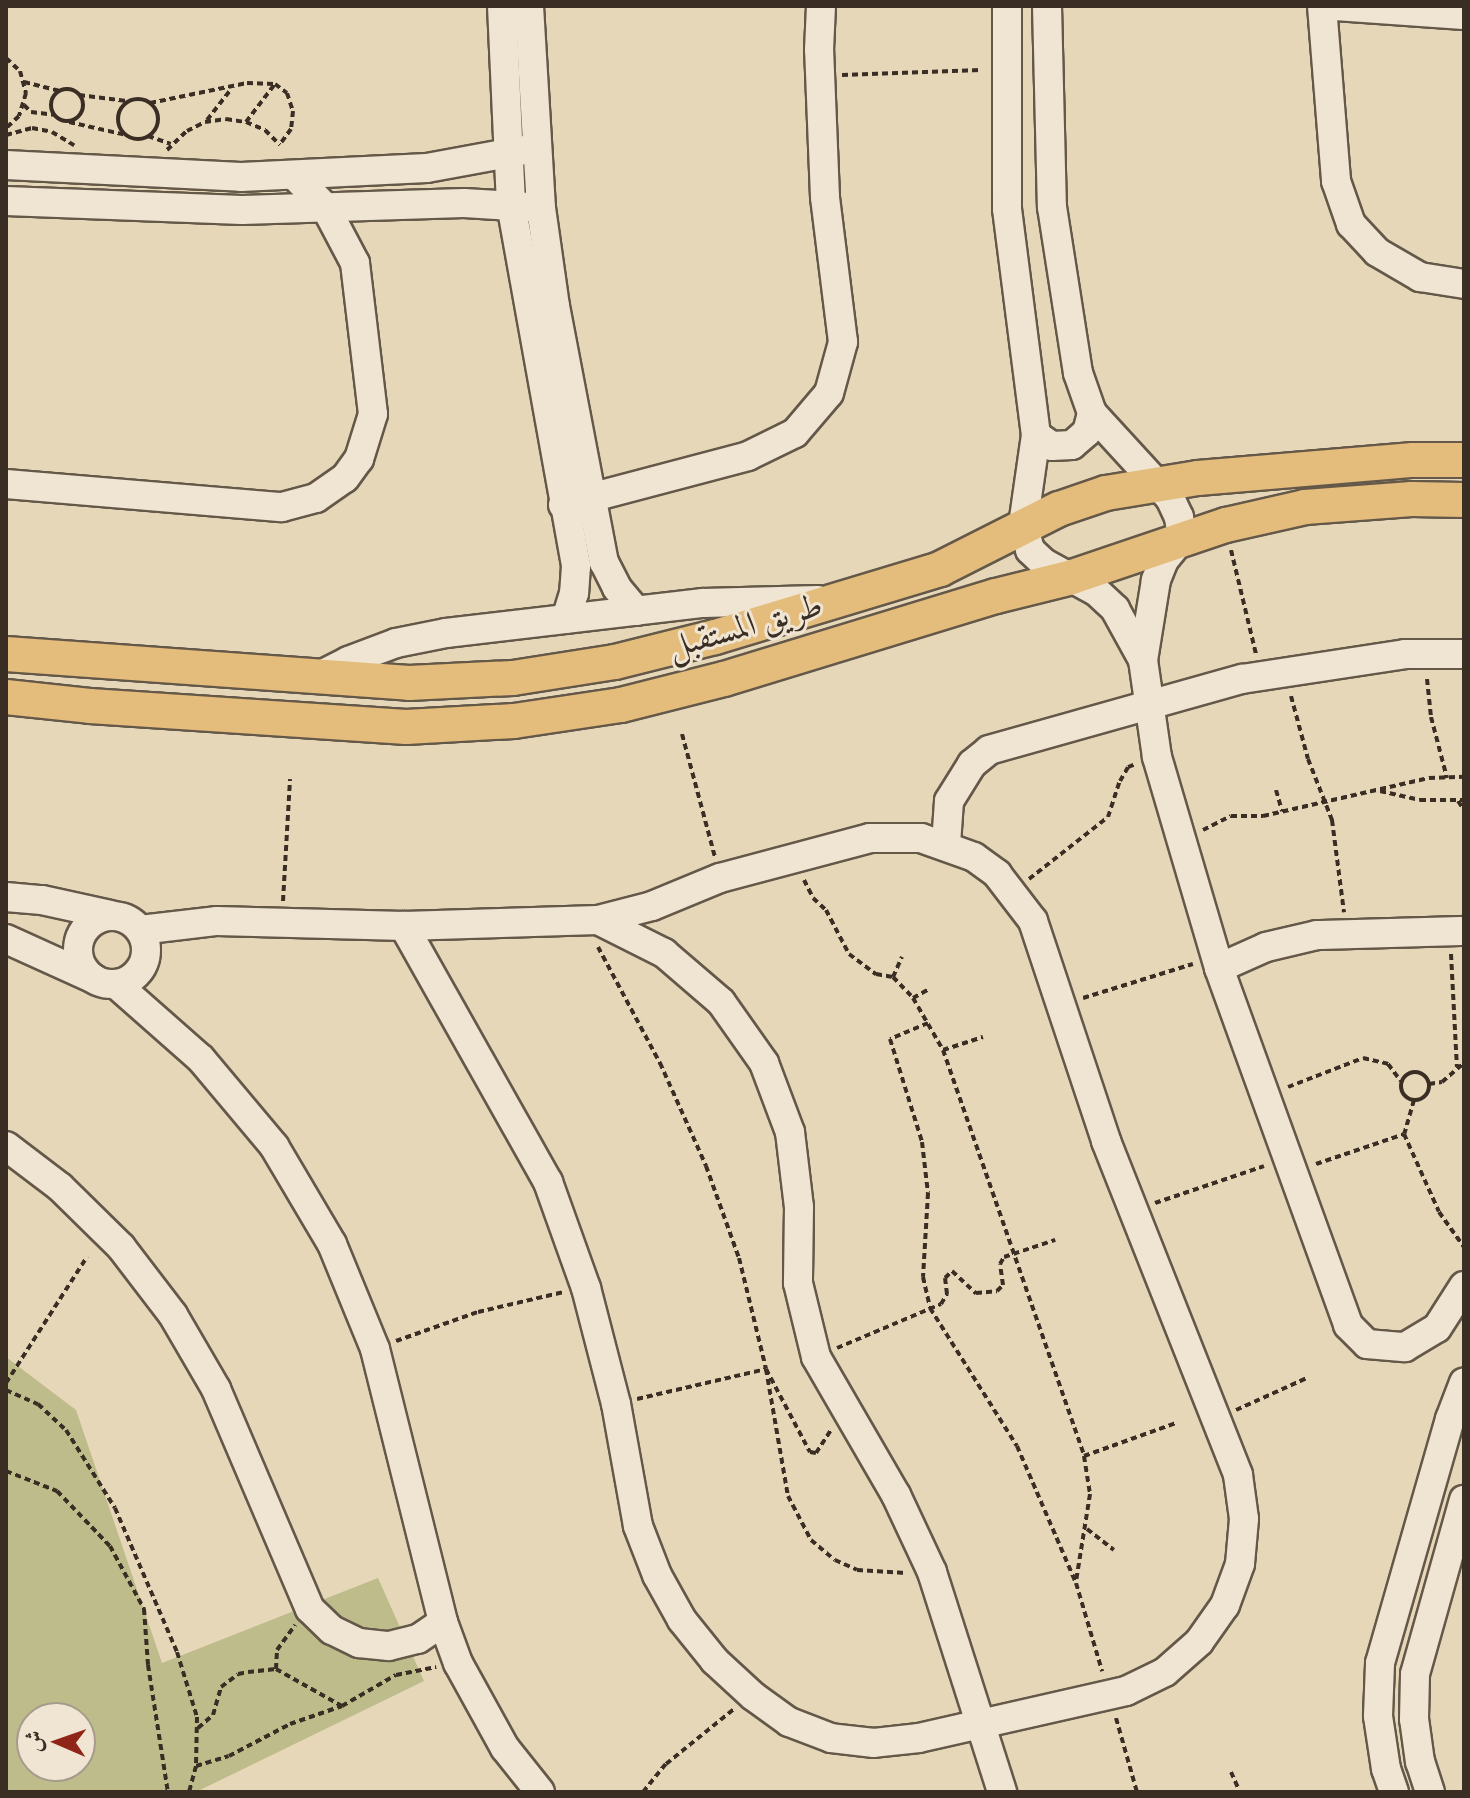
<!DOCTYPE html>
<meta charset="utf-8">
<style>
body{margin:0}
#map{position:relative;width:1470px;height:1798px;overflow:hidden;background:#e7d7b9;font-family:"IM FELL Double Pica",Amiri,serif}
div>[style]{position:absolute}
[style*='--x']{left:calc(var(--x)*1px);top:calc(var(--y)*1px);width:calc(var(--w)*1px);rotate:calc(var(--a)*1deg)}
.green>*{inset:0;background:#bdbc8a}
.path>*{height:4px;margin-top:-2px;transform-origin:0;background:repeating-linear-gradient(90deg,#392d24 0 6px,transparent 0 10px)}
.path>.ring{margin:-2px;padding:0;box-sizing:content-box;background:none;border:4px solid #392d24;border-radius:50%}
.roads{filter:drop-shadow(2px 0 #645849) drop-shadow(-2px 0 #645849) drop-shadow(0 2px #645849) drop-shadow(0 -2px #645849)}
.minor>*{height:28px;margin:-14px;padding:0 14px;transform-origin:14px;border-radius:14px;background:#efe5d2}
.minor>.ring{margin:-14px;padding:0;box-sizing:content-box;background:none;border:28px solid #efe5d2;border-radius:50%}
.major>*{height:34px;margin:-17px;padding:0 17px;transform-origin:17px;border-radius:17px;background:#e4bc7c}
span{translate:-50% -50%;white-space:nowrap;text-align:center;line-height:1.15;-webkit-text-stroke:6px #efe5d2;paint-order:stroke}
.street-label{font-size:34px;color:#392d24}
.frame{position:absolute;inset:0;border:8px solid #392d24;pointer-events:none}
.north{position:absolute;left:16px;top:1702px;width:80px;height:80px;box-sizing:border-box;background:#efe5d2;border:2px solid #a69b8c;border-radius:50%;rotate:272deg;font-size:22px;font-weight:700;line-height:32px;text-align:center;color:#392d24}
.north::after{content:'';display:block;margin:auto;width:28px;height:36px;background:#8f2418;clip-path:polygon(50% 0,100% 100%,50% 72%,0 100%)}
</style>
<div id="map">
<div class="green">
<i style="clip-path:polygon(evenodd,6px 1357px,76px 1410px,162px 1663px,378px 1578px,424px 1681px,196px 1792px,6px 1792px,6px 1357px,32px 1718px,80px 1718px,80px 1766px,32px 1766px,32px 1718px)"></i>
</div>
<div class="path">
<i style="--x:6;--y:58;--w:19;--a:43"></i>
<i style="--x:20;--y:71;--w:23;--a:75"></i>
<i style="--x:26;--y:93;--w:24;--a:107"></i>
<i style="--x:19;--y:116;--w:18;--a:137"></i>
<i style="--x:842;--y:75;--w:139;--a:-2.1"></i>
<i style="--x:24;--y:82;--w:37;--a:14"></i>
<i class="ring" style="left:51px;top:89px;width:28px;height:28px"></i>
<i style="--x:79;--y:95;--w:48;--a:7.1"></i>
<i class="ring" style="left:118px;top:99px;width:36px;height:36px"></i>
<i style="--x:150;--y:103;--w:99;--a:-11.7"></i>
<i style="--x:247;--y:83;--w:28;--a:2"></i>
<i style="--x:275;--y:84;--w:15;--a:37"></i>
<i style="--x:287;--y:93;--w:19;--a:72"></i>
<i style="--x:293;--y:111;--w:18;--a:96"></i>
<i style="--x:291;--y:129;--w:19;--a:126"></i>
<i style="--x:24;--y:105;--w:10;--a:45"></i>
<i style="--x:31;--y:112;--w:23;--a:7"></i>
<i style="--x:207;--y:120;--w:39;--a:-52"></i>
<i style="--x:69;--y:122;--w:58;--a:12.8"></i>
<i style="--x:246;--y:122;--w:48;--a:-52.7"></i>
<i style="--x:6;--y:135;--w:27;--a:-15"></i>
<i style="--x:32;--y:128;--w:20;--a:11"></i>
<i style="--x:52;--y:132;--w:26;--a:31"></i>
<i style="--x:148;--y:136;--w:24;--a:19"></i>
<i style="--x:167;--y:150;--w:28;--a:-44"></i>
<i style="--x:187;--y:131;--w:20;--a:-27"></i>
<i style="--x:205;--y:122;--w:21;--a:-8"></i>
<i style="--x:226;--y:119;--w:20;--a:9"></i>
<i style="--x:246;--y:122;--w:21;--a:23"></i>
<i style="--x:265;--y:130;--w:21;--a:45"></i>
<i style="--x:1231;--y:550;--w:107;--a:76.5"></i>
<i style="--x:1427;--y:679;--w:38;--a:84"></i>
<i style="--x:1431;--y:717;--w:63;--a:75.3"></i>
<i style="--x:1291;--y:696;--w:65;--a:74.9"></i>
<i style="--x:1308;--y:759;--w:66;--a:68.5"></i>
<i style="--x:1332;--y:820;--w:93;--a:82.6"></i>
<i style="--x:682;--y:734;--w:127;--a:75"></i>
<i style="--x:1276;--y:790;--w:22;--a:74"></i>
<i style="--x:1380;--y:791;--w:41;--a:12.7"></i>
<i style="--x:1420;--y:800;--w:44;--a:0"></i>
<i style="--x:1458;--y:801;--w:11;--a:56"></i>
<i style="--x:1203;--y:830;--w:31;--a:-27"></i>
<i style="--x:1231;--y:816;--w:32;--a:0"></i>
<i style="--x:1263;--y:816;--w:170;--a:-12.9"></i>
<i style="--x:1429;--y:778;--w:35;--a:-2"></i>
<i style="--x:1029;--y:879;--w:100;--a:-38.1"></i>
<i style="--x:1108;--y:817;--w:38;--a:-72"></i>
<i style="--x:1120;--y:781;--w:16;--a:-60"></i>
<i style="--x:1128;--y:767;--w:9;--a:-21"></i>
<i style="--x:804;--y:880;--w:20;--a:63"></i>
<i style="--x:813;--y:898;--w:18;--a:43"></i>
<i style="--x:826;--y:910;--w:50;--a:62.4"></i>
<i style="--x:849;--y:954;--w:34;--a:37"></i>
<i style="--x:876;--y:974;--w:17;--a:10"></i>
<i style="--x:893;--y:977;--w:29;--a:46"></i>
<i style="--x:913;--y:998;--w:60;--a:60"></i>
<i style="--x:943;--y:1050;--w:430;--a:70.8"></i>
<i style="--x:1084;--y:1456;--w:38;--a:81"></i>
<i style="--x:1090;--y:1494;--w:88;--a:99.1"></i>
<i style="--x:283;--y:901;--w:122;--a:-86.7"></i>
<i style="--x:598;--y:947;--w:132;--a:61.9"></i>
<i style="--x:660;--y:1063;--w:113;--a:65.9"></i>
<i style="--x:706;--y:1166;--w:98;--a:70.3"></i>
<i style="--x:739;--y:1258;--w:114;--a:76.3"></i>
<i style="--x:766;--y:1369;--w:129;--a:80.2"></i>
<i style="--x:788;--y:1496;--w:50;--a:62.4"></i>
<i style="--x:811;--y:1540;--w:31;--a:40"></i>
<i style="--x:835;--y:1560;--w:24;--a:24"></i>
<i style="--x:857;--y:1570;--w:49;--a:3.5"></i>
<i style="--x:1451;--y:954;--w:113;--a:87"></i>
<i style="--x:893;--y:977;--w:22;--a:-66"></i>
<i style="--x:913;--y:998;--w:18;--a:-29"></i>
<i style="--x:1083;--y:998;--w:115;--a:-17.2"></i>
<i style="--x:928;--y:1023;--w:41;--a:157.2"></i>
<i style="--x:890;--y:1039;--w:108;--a:72.7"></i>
<i style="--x:922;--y:1142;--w:51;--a:83.3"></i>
<i style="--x:928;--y:1193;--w:84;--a:93.4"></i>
<i style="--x:923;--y:1277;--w:32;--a:77"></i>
<i style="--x:930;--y:1308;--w:163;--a:57.8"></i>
<i style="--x:1017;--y:1446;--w:149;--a:66.7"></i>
<i style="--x:1076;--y:1583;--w:92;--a:73.5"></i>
<i style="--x:943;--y:1050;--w:42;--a:-18"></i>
<i class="ring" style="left:1401px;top:1072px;width:24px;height:24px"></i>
<i style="--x:1429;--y:1084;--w:13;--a:-9"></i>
<i style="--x:1442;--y:1082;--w:29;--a:-41"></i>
<i style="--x:1288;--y:1087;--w:80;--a:-21.1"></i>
<i style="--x:1363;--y:1058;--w:26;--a:13"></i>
<i style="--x:1388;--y:1064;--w:21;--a:53"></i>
<i style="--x:1414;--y:1100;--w:35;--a:106"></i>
<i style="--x:1404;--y:1134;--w:85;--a:65.8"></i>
<i style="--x:1439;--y:1212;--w:43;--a:54.5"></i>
<i style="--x:1316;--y:1164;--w:93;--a:-18.8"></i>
<i style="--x:1155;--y:1203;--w:115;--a:-18.7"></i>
<i style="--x:396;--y:1341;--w:87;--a:-19.5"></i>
<i style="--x:478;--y:1312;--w:88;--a:-13.1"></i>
<i style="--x:837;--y:1348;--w:113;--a:-22.9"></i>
<i style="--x:941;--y:1304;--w:12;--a:-59"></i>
<i style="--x:947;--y:1294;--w:16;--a:-97"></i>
<i style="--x:945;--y:1278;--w:10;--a:-45"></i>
<i style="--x:952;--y:1271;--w:33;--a:43"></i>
<i style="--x:976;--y:1293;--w:21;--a:-5"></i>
<i style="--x:997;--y:1291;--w:8;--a:-45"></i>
<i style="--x:1003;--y:1285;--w:21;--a:-98"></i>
<i style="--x:1000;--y:1264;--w:8;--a:-60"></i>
<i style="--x:1004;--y:1257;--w:54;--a:-18.4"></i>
<i style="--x:6;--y:1383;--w:150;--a:-57.3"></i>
<i style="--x:6;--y:1390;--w:35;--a:24"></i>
<i style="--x:38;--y:1404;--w:38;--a:43"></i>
<i style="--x:66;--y:1430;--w:92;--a:57.9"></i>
<i style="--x:115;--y:1508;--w:157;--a:66.7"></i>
<i style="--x:177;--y:1652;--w:68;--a:72.9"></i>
<i style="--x:197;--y:1717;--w:49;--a:91.2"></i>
<i style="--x:196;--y:1766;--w:27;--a:105"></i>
<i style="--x:637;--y:1399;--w:132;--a:-13.1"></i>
<i style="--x:766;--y:1369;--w:94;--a:62.1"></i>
<i style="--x:810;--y:1452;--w:6;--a:9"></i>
<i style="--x:816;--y:1453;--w:27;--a:-57"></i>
<i style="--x:1236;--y:1410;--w:78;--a:-24.3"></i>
<i style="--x:1084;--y:1456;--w:98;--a:-19.7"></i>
<i style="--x:6;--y:1471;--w:55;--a:21.4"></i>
<i style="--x:57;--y:1491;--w:76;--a:46.1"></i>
<i style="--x:110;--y:1546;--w:72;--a:61.6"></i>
<i style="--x:144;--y:1609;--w:56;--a:85.9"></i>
<i style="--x:148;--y:1665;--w:129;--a:81.1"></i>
<i style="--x:1087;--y:1529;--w:34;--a:38"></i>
<i style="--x:276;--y:1669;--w:19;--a:-87"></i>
<i style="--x:277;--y:1650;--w:31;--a:-54"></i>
<i style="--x:1116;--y:1718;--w:77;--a:74.2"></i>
<i style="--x:198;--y:1728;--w:20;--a:-41"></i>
<i style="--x:213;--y:1715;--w:29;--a:-74"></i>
<i style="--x:221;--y:1687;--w:21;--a:-37"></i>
<i style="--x:238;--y:1674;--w:10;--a:-11"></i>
<i style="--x:248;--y:1672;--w:28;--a:-6"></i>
<i style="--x:276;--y:1669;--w:76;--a:29.3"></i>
<i style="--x:196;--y:1766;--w:34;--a:-17"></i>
<i style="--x:229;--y:1756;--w:69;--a:-27.7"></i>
<i style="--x:290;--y:1724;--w:55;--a:-19.1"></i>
<i style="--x:342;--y:1706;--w:62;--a:-29.9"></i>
<i style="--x:396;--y:1675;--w:41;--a:-11.3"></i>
<i style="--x:1231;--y:1772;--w:22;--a:66"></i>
<i style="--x:643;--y:1792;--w:36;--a:-51"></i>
<i style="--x:666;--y:1764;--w:87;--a:-39"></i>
</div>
<div class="roads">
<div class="minor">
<i style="--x:502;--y:6;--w:198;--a:87.4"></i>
<i style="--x:511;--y:204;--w:368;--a:79.8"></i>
<i style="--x:576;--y:566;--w:27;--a:94"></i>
<i style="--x:574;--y:593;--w:27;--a:107"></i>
<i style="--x:529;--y:6;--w:202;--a:86.6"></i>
<i style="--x:541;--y:208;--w:99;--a:81.9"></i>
<i style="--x:555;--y:306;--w:261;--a:79.2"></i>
<i style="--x:604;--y:562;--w:29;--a:63"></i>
<i style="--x:617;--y:588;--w:30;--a:50"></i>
<i style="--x:1007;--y:6;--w:203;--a:90"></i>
<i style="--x:1007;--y:209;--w:228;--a:82.7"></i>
<i style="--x:1036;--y:435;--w:91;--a:98.2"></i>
<i style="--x:1023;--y:525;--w:26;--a:74"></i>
<i style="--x:1030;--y:550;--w:19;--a:43"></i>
<i style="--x:1044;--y:563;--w:60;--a:28.7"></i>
<i style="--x:1097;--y:592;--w:25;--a:43"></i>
<i style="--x:1115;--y:609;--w:58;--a:61.2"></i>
<i style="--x:1047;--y:6;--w:201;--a:88.6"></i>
<i style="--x:1052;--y:207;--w:168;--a:81.1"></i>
<i style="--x:1078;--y:373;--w:42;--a:70.7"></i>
<i style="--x:1092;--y:413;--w:115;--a:47.5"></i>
<i style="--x:1170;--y:498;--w:21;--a:65"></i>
<i style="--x:1179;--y:517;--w:21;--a:82"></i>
<i style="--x:1182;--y:538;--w:28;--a:129"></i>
<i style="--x:1164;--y:560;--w:22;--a:112"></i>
<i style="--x:1156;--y:580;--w:81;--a:99.2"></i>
<i style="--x:1143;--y:660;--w:98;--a:81.8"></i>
<i style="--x:1157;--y:757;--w:220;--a:73.6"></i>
<i style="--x:1219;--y:968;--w:380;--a:70.1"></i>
<i style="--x:1348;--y:1325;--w:27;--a:45"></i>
<i style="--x:1367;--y:1344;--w:38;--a:5"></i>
<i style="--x:1405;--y:1347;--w:37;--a:-31"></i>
<i style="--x:1437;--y:1328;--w:50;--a:-57.3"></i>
<i style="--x:1322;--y:6;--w:176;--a:85.4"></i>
<i style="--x:1336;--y:181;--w:46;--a:70.8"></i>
<i style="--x:1351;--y:224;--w:38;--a:47"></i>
<i style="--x:1377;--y:252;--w:50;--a:30.2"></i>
<i style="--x:1420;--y:277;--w:45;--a:9"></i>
<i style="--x:1335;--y:6;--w:129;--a:4"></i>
<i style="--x:6;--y:165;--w:235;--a:2.9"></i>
<i style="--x:241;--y:177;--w:186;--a:-2.8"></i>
<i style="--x:427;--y:168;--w:99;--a:-10.5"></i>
<i style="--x:6;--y:201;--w:236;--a:2.2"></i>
<i style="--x:242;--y:210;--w:222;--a:-1.8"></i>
<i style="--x:464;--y:203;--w:65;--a:3.5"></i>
<i style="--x:1036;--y:435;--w:19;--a:35"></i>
<i style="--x:1052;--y:446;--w:20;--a:-3"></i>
<i style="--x:1072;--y:445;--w:20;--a:-41"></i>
<i style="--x:1087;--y:432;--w:20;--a:-75"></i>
<i style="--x:6;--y:484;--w:277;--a:4.8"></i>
<i style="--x:282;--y:507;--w:35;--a:-15"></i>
<i style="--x:316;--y:498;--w:35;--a:-35"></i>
<i style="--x:345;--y:478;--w:24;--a:-54"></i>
<i style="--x:359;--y:459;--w:47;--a:-72.7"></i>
<i style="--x:373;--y:414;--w:152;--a:-96.8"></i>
<i style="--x:355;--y:263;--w:62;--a:-117.8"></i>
<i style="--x:326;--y:208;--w:46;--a:-134.1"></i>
<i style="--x:563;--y:505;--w:191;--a:-14.8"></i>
<i style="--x:748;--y:456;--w:52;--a:-26.1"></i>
<i style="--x:795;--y:433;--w:52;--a:-49.6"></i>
<i style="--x:829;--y:393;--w:53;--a:-74.6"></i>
<i style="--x:843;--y:342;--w:146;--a:-97.1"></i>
<i style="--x:825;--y:197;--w:147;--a:-92.3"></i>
<i style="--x:819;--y:50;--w:44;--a:-87.4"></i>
<i style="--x:317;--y:677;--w:35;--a:-27"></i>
<i style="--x:348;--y:661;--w:51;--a:-20.6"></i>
<i style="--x:396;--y:643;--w:51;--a:-11.3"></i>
<i style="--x:446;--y:633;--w:259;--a:-6.7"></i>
<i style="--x:703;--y:603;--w:115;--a:-1.5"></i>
<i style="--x:946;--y:844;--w:43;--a:-86"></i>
<i style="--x:949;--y:801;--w:44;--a:-58.1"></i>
<i style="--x:972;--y:764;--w:22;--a:-39"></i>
<i style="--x:989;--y:750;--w:263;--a:-15.7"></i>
<i style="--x:1242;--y:679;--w:165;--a:-8.7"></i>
<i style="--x:1405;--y:654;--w:59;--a:0"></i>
<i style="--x:6;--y:897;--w:36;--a:5"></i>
<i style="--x:42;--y:900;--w:70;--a:12.4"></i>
<i class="ring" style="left:78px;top:916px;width:40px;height:40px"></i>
<i style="--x:598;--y:920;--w:74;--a:26.6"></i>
<i style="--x:664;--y:953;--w:75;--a:40.7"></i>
<i style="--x:721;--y:1002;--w:75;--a:54.8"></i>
<i style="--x:764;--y:1063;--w:74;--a:69.4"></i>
<i style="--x:790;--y:1132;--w:76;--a:83.2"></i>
<i style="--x:799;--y:1207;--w:76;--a:90.8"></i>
<i style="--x:798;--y:1283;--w:76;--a:76.3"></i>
<i style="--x:816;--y:1357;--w:160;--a:59.9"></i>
<i style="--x:896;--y:1495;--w:85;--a:64.9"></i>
<i style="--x:932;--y:1572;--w:231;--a:72.3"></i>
<i style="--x:140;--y:930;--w:78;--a:-6.7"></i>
<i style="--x:217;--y:921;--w:187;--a:1.5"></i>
<i style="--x:404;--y:926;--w:194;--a:-1.8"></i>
<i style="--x:598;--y:920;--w:56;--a:-14.5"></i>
<i style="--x:652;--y:906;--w:74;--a:-22.4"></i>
<i style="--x:720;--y:878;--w:155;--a:-14.9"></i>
<i style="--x:870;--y:838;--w:51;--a:0"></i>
<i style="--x:921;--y:838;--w:56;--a:19.7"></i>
<i style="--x:974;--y:857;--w:29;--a:36"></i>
<i style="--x:997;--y:874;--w:59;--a:52.5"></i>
<i style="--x:1033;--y:921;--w:232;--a:71.6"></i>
<i style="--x:1106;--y:1141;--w:359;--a:68.4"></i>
<i style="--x:1238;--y:1475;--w:44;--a:82.2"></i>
<i style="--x:1244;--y:1519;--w:45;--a:95.1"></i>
<i style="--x:1240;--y:1564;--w:44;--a:110.1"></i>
<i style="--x:1225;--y:1605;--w:45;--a:125.1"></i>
<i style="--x:1199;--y:1642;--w:45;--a:138.6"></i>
<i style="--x:1165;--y:1672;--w:43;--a:154"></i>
<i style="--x:1126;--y:1691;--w:212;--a:167.2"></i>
<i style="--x:919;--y:1738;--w:45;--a:173.7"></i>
<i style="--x:874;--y:1743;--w:43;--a:-173.4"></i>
<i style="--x:831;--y:1738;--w:45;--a:-159.1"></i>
<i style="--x:789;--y:1722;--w:44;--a:-144.2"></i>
<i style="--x:753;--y:1696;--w:52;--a:-137.4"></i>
<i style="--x:715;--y:1661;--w:53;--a:-128.8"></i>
<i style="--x:682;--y:1620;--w:51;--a:-119.1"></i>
<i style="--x:657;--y:1575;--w:53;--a:-111.2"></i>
<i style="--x:638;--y:1526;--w:124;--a:-100.2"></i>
<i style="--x:616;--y:1404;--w:120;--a:-104.5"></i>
<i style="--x:586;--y:1288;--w:113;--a:-109.7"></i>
<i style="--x:548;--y:1182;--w:294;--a:-119.4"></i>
<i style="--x:6;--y:939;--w:97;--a:24.4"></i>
<i style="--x:1219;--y:968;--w:51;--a:-24.1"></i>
<i style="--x:1266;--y:947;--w:52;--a:-13.2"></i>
<i style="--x:1317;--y:935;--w:147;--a:-1.6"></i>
<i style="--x:116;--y:984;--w:113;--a:41.4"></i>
<i style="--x:201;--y:1059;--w:114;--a:50"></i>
<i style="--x:274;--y:1146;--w:114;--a:59.4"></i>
<i style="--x:332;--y:1244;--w:113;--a:67.7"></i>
<i style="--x:375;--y:1349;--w:281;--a:76"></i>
<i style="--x:443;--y:1622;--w:44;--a:69.9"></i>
<i style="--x:458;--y:1663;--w:97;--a:61.1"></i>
<i style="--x:505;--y:1748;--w:56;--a:51.5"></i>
<i style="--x:6;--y:1146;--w:68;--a:37.2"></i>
<i style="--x:60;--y:1187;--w:86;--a:44.5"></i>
<i style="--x:121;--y:1247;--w:86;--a:52.6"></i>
<i style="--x:173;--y:1315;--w:86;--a:59.8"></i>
<i style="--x:216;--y:1389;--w:239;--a:66.9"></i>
<i style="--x:310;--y:1609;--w:30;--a:44"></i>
<i style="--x:332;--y:1630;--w:30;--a:26"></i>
<i style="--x:359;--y:1643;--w:30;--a:6"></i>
<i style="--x:389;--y:1646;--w:30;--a:-14"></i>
<i style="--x:418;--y:1639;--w:30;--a:-34"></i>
<i style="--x:1394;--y:1792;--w:24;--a:-109"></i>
<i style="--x:1386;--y:1769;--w:54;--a:-98.6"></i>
<i style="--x:1378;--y:1716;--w:53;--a:-87.8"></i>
<i style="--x:1380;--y:1663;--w:254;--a:-74"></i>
<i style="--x:1450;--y:1419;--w:39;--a:-69"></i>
<i style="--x:1430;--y:1792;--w:32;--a:-108"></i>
<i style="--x:1420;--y:1762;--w:43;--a:-97.9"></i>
<i style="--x:1414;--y:1719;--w:45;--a:-88.7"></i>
<i style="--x:1415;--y:1674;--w:181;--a:-74.3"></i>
</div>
<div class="major">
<i style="--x:6;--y:654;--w:404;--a:4.1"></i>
<i style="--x:409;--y:683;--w:104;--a:-2.8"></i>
<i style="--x:513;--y:678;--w:103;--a:-8.9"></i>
<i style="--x:615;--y:662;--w:103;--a:-14"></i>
<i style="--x:715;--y:637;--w:235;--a:-16.8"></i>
<i style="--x:940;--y:569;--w:133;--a:-26.8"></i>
<i style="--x:1059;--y:509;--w:50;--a:-18.8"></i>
<i style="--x:1106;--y:493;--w:93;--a:-9.3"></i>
<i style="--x:1198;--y:478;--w:216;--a:-4.8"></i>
<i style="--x:1413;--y:460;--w:51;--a:0"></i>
<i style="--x:6;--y:697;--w:84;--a:6.1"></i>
<i style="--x:90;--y:706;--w:317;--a:3.8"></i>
<i style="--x:406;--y:727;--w:108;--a:-3.2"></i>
<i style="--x:514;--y:721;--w:108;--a:-8.5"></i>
<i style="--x:621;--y:705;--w:106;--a:-14.2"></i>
<i style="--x:724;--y:679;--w:284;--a:-17"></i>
<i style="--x:996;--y:596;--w:78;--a:-14"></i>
<i style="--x:1072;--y:577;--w:163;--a:-18.7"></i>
<i style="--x:1226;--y:525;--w:81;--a:-12.8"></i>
<i style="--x:1305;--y:507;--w:107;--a:-4.3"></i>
<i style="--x:1412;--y:499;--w:52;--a:1.1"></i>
</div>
</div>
<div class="street-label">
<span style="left:745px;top:626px;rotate:-16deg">طريق المستقبل</span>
</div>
<div class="frame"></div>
<div class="north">ش</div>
</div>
